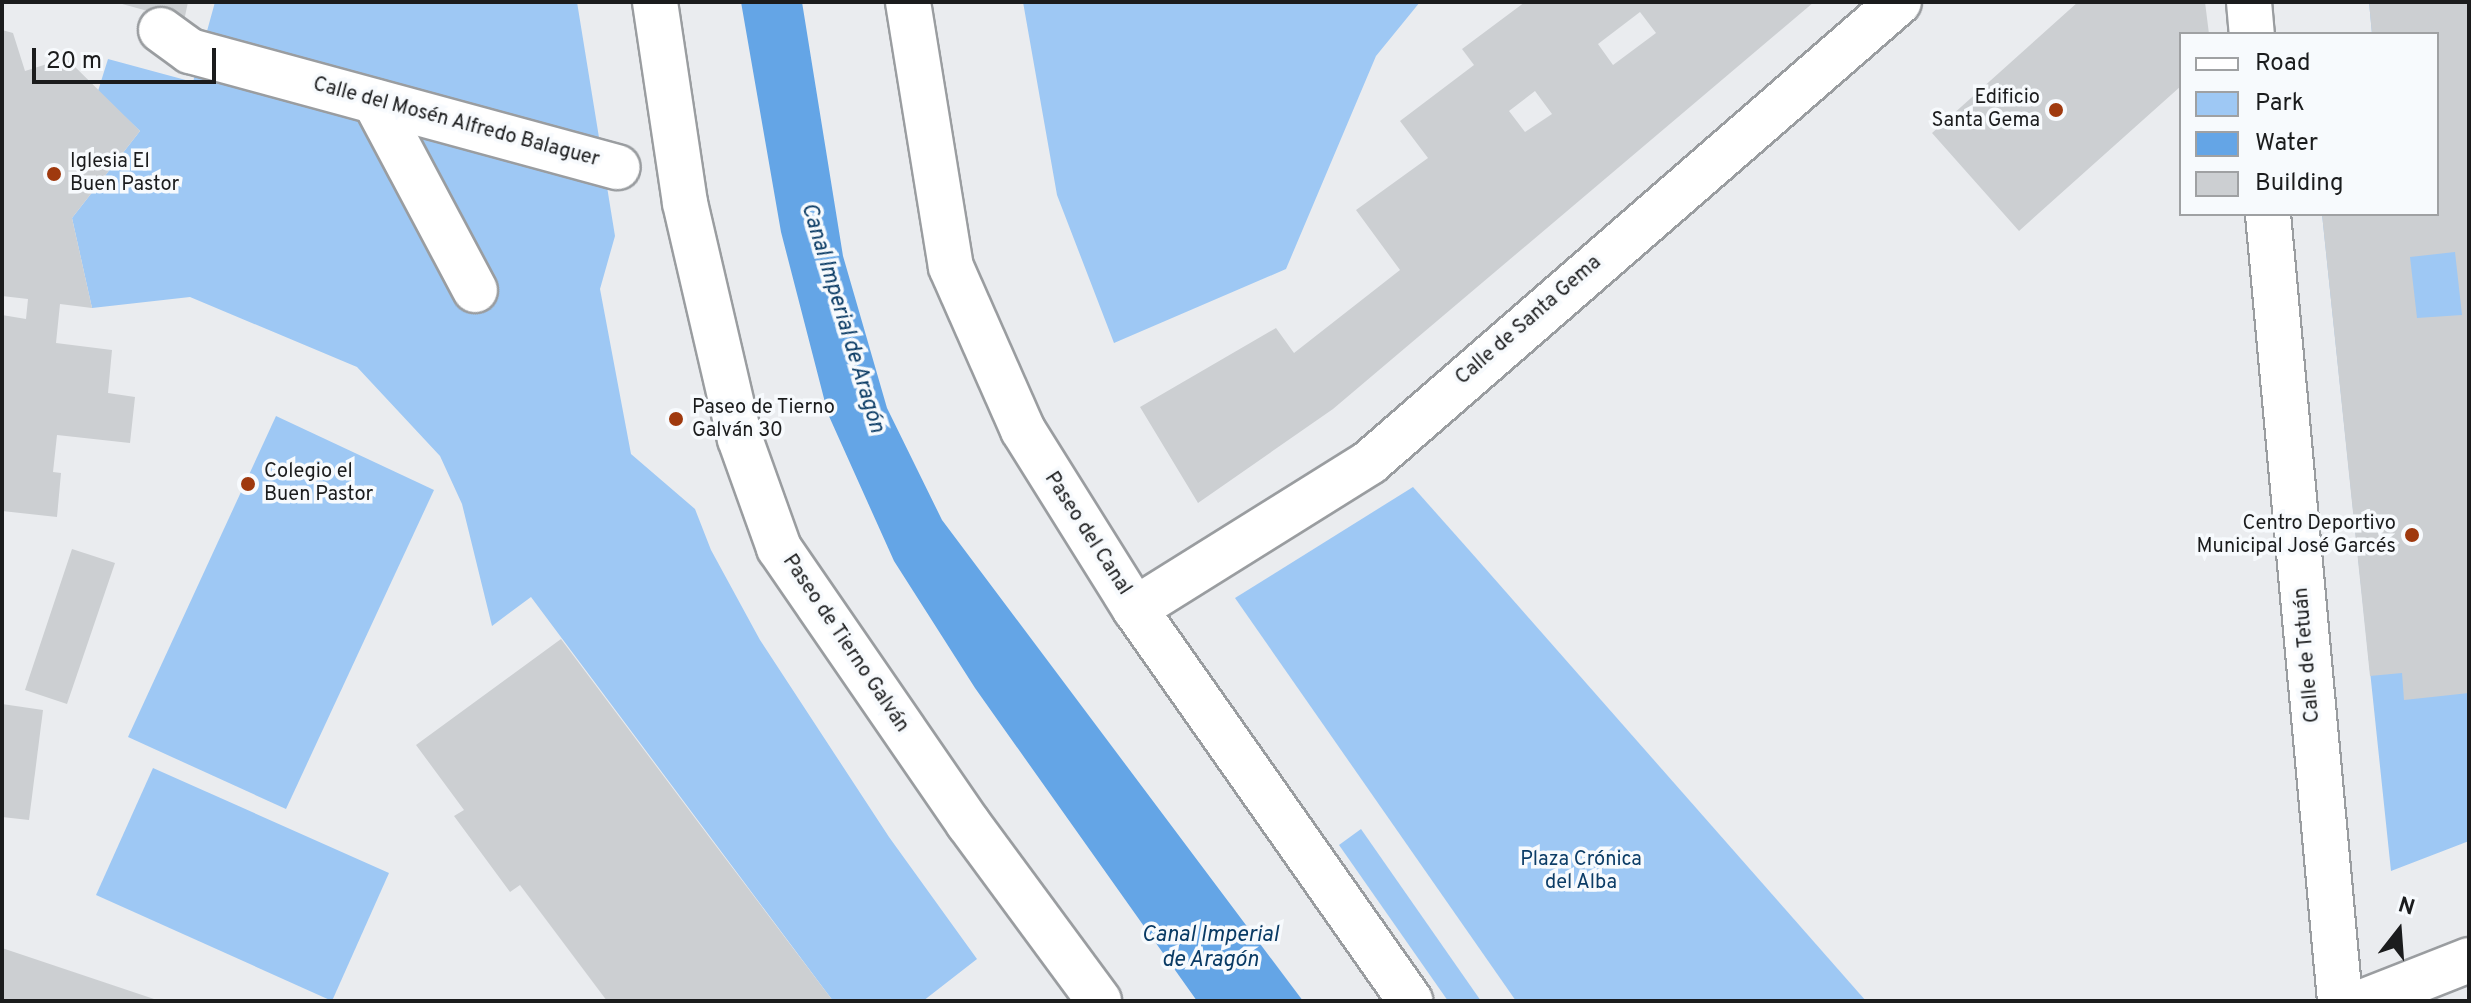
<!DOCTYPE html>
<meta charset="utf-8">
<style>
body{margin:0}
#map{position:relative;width:2471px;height:1003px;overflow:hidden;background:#eaecef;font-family:Overpass,sans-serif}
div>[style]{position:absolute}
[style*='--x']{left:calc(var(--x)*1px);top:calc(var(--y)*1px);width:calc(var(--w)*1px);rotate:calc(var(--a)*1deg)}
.green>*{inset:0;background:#9ec8f4}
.water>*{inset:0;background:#64a5e6}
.building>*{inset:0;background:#cccfd2}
.roads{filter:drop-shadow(2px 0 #9a9da0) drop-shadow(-2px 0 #9a9da0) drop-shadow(0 2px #9a9da0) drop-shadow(0 -2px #9a9da0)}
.pedestrian>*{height:44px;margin:-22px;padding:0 22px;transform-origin:22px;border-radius:22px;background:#fff}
.minor>*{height:44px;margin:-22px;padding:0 22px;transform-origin:22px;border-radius:22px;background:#fff}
.tertiary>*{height:44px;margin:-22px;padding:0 22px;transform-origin:22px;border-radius:22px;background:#fff}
.secondary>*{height:44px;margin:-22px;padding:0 22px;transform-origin:22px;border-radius:22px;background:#fff}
.dots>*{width:22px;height:22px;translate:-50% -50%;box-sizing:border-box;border:4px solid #f7fafd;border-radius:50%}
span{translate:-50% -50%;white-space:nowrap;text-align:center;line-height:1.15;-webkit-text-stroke:7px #f7fafd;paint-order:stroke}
.poi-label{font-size:20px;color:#1b1c1d}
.right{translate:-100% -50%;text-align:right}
.left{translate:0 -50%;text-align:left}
.street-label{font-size:20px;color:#1b1c1d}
.park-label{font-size:20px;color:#0c3d67}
.water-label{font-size:22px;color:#093a64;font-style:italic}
.frame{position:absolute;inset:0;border:4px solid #1b1c1d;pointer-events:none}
.legend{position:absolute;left:2179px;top:32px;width:260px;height:184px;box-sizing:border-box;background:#f7fafd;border:2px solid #9fa1a3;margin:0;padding:10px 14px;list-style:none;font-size:24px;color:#1b1c1d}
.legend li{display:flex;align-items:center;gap:16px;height:40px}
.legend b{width:40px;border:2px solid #9fa1a3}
.north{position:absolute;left:2359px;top:891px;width:80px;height:80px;-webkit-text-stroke:6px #f7fafd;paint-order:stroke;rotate:17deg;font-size:22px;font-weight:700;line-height:32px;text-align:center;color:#1b1c1d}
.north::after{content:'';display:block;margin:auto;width:28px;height:36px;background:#1b1c1d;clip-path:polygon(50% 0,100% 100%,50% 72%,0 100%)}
.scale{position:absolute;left:32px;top:48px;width:184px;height:36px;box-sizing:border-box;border:4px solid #1b1c1d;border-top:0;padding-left:10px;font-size:24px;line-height:28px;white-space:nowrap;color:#1b1c1d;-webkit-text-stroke:6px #f7fafd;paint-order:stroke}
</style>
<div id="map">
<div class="green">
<i style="clip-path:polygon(215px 2px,577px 2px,615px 236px,600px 289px,631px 454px,695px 509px,711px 550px,760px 640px,889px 837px,977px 959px,923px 1001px,833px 1001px,531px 597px,492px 626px,462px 504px,440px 456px,357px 367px,190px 297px,92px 308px,72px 218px,140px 131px,98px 91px,108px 59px,193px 82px)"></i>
<i style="clip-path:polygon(1023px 2px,1420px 2px,1376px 56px,1286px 269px,1114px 343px,1057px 195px)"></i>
<i style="clip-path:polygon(2369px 2px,2469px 2px,2469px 841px,2391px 871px,2322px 214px,2437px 214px,2437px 34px,2372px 34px)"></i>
<i style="clip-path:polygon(276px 416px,434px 490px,286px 809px,128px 737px)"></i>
<i style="clip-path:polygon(1413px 487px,1469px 550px,1866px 1001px,1516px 1001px,1235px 598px)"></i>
<i style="clip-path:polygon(153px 768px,389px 873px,332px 1001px,96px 895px)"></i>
<i style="clip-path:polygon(1361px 829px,1481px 1001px,1448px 1001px,1339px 845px)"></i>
</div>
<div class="water">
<i style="clip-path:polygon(741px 2px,802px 2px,843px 256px,887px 408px,942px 520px,1303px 1001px,1197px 1001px,975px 688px,894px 561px,828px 414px,781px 232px)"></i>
</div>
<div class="building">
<i style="clip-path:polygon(115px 2px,188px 2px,184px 21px)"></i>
<i style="clip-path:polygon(evenodd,1525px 2px,1814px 2px,1333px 409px,1198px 503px,1140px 407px,1276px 328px,1294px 353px,1400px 270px,1356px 210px,1428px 158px,1400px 121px,1474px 65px,1462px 49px,1525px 2px,1640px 12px,1656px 33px,1613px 65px,1598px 44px,1640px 12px,1525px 2px,1535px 91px,1552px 114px,1525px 132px,1509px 111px,1535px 91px)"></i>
<i style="clip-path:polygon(2078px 2px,2205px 2px,2209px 34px,2181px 34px,2181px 86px,2019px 231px,1932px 133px)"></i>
<i style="clip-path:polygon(evenodd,2369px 2px,2469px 2px,2469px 693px,2404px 700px,2402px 673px,2370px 676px,2322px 214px,2437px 214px,2437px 34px,2372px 34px,2369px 2px,2455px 252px,2462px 315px,2417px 318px,2410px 257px,2455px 252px)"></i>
<i style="clip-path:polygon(2px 30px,13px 33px,25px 71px,66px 58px,140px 131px,72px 218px,92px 308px,60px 304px,56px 343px,112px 350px,108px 393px,135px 397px,130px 443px,57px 435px,53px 472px,61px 473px,57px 517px,2px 511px,2px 315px,26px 319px,28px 299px,2px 296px)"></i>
<i style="clip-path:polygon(72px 549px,115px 563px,67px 704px,25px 690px)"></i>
<i style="clip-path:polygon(561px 639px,713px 842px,833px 1001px,607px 1001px,520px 885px,510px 892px,454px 816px,464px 810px,416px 745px)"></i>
<i style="clip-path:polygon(2px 704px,43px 710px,29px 820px,2px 817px)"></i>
<i style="clip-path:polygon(2px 948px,157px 1000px,157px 1001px,2px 1001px)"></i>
</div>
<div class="roads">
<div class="pedestrian">
<i style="--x:2249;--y:2;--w:32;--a:85"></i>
<i style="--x:161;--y:30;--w:36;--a:36"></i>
<i style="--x:190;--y:51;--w:443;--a:15.2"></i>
<i style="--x:375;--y:102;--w:213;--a:62"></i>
<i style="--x:2268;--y:214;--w:790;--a:84.77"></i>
</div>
<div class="minor">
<i style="--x:1135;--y:609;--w:277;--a:-32"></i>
<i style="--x:1370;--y:462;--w:701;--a:-41.01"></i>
</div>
<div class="tertiary">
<i style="--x:655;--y:2;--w:203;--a:81.5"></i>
<i style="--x:685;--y:203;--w:242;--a:76.9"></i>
<i style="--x:740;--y:439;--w:116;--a:70.3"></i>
<i style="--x:779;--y:548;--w:334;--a:55.5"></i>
<i style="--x:968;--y:823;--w:221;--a:53.6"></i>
</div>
<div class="secondary">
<i style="--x:908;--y:2;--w:268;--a:80.8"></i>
<i style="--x:951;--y:267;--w:178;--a:66.2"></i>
<i style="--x:1023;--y:430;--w:211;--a:58"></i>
<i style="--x:1135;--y:609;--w:479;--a:54.9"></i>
<i style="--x:2365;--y:1001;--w:112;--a:-21.5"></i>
</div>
</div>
<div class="dots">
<i style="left:2056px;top:110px;background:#9f390e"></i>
<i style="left:54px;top:174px;background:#9f390e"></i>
<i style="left:676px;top:419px;background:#9f390e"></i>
<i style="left:248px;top:484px;background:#9f390e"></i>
<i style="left:2412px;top:535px;background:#9f390e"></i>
</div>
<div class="poi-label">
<span class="right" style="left:2040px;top:110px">Edificio<br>Santa Gema</span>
<span class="left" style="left:70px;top:174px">Iglesia El<br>Buen Pastor</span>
<span class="left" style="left:692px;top:420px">Paseo de Tierno<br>Galván 30</span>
<span class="left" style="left:264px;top:484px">Colegio el<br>Buen Pastor</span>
<span class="right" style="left:2396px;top:536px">Centro Deportivo<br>Municipal José Garcés</span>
</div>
<div class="street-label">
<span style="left:456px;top:123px;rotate:15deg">Calle del Mosén Alfredo Balaguer</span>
<span style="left:1529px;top:321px;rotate:-41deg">Calle de Santa Gema</span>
<span style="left:1087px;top:534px;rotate:57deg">Paseo del Canal</span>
<span style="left:845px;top:644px;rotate:56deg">Paseo de Tierno Galván</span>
<span style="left:2308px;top:655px;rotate:-95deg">Calle de Tetuán</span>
</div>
<div class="park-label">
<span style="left:1581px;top:872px">Plaza Crónica<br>del Alba</span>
</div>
<div class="water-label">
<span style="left:842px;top:318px;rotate:73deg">Canal Imperial de Aragón</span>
<span style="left:1210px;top:948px">Canal Imperial<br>de Aragón</span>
</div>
<div class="frame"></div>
<ul class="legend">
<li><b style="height:10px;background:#fff"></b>Road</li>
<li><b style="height:22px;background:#9ec8f4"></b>Park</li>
<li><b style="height:22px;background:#64a5e6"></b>Water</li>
<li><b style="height:22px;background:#cccfd2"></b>Building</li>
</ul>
<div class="north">N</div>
<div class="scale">20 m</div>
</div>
